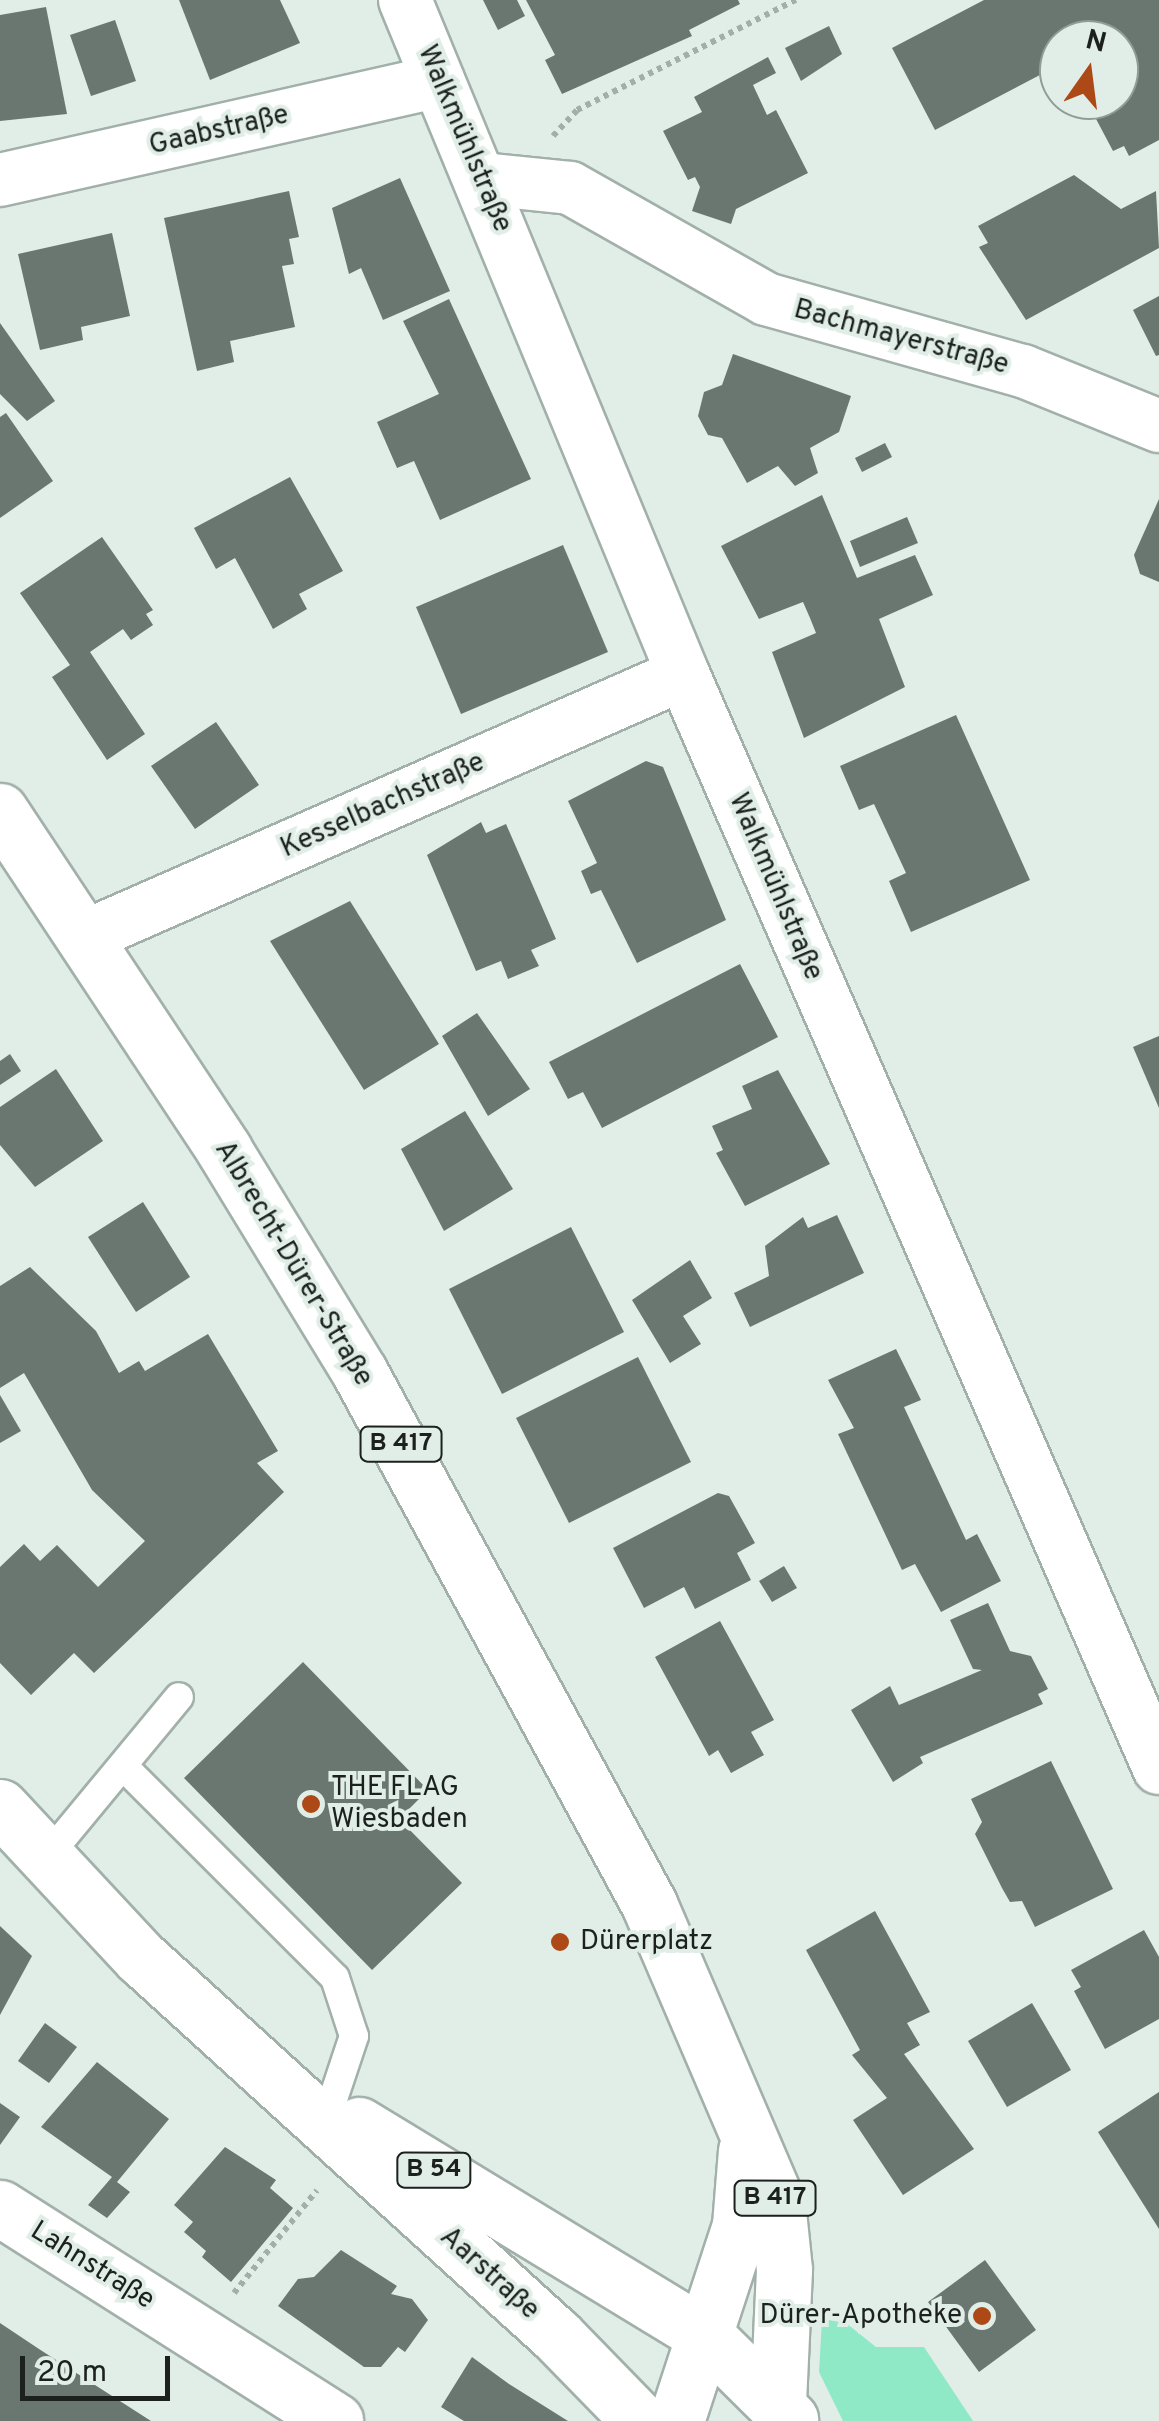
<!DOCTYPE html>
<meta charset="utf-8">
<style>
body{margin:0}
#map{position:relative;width:1159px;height:2421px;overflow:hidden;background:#e0eee7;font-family:Overpass,sans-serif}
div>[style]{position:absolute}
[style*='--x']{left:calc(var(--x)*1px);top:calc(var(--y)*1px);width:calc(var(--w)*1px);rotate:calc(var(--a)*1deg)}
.green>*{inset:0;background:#90e9c6}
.building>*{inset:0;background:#6a7771}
.path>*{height:6px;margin-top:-3px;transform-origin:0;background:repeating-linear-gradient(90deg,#a2aea8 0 5px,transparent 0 10px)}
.roads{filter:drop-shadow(2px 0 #a2b0aa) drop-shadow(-2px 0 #a2b0aa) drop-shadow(0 2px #a2b0aa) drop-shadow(0 -2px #a2b0aa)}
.lane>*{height:28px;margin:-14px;padding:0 14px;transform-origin:14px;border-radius:14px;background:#fff}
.street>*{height:52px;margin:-26px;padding:0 26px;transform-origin:26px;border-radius:26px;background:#fff}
.secondary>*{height:55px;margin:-27.5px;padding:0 27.5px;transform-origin:27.5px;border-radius:27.5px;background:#fff}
.primary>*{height:55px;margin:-27.5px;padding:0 27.5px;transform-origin:27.5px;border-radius:27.5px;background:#fff}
.dots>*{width:28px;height:28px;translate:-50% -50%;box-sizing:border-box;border:5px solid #e0eee7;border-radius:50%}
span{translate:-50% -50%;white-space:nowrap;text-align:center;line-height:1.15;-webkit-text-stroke:8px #e0eee7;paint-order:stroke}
.shield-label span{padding:2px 8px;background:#e0eee7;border:2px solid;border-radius:8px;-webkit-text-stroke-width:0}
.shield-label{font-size:25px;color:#1c211e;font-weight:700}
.street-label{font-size:28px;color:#1c211e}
.poi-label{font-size:28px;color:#1c211e}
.left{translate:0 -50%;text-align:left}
.right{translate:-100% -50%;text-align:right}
.north{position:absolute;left:1039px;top:20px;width:100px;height:100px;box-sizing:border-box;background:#e0eee7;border:2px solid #929c97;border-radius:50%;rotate:14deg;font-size:28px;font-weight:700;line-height:40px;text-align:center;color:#1c211e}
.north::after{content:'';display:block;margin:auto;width:35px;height:45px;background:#ad4916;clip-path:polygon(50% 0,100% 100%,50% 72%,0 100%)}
.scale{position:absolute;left:20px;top:2356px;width:150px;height:45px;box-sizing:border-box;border:5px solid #1c211e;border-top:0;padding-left:12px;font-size:30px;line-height:35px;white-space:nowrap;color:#1c211e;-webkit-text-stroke:8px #e0eee7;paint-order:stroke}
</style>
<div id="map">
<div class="green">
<i style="clip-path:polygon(822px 2319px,846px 2323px,876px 2347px,924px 2347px,973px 2421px,843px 2421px,819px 2372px)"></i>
</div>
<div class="building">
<i style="clip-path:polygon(179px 0,280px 0,300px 43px,210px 80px)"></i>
<i style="clip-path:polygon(483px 0,517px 0,525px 16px,498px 30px)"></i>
<i style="clip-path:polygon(526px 0,738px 0,740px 4px,689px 30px,692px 36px,562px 94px,545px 60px,555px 55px)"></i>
<i style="clip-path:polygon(984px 0,1159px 0,1159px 140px,1129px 156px,1124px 146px,1113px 151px,1086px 100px,1119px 100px,1119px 40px,1059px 40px,1059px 65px,935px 130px,892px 48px)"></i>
<i style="clip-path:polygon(46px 7px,67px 114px,0 121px,0 15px)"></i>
<i style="clip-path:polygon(115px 20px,136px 81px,91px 96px,70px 35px)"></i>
<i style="clip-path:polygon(829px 26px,842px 54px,801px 81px,785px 48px)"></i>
<i style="clip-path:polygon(768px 57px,776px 73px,753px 85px,767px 115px,776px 110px,808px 173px,736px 209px,731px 224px,692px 211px,700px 187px,695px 177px,688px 180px,663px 131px,702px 112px,694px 97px)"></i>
<i style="clip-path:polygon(1074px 175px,1121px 209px,1156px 191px,1159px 248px,1026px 320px,979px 247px,988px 243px,978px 226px)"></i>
<i style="clip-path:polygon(400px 178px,450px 291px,383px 320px,361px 268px,349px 274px,332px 208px)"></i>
<i style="clip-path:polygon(289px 191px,299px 237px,289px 239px,294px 264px,282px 266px,295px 327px,230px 341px,234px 362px,197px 371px,164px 218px)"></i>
<i style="clip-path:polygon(112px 233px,130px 316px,81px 327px,83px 340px,40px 350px,18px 254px)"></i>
<i style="clip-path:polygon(1159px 296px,1159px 355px,1156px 356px,1133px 310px)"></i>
<i style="clip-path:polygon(449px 299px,531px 479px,440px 520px,414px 461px,397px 468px,377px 422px,439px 394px,403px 321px)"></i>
<i style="clip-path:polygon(0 323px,55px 401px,27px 421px,0 394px)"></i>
<i style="clip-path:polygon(733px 354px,851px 396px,839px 432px,810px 448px,818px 473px,795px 486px,778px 466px,747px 483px,722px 438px,708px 435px,698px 416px,704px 392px,722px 385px)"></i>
<i style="clip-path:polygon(6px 413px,53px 481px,0 518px,0 417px)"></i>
<i style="clip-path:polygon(885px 443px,892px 457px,862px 472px,855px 458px)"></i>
<i style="clip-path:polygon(290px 477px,343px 571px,299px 594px,307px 609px,273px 629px,235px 558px,216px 569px,194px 528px)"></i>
<i style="clip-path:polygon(822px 495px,857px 578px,915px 555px,933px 595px,879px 619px,905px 687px,804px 738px,772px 652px,816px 633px,810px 618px,803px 602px,759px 619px,721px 546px)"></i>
<i style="clip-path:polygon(1159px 499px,1159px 582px,1140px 574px,1134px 555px)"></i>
<i style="clip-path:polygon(907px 517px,918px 543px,860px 567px,850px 541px)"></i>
<i style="clip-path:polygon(102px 537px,153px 610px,146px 614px,153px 625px,131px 640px,123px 629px,90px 652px,145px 734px,107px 760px,52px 677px,70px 665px,20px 593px)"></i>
<i style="clip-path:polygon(563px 545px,608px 652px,461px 714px,416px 607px)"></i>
<i style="clip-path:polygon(956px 715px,1030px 880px,911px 932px,889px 881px,906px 873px,874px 804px,859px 810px,840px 766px)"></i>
<i style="clip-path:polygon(216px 722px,259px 785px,195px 829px,151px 766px)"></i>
<i style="clip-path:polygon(646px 761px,663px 767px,726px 920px,637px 963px,601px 890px,591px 894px,581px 871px,597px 863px,568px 801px)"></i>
<i style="clip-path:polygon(481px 822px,486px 833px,506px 824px,556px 939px,531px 950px,539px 966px,508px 979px,501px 961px,476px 971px,427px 855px)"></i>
<i style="clip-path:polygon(350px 901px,439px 1044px,364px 1090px,270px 941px)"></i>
<i style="clip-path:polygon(740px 964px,778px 1037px,602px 1128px,583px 1092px,568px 1099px,549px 1062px)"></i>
<i style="clip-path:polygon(477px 1013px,530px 1089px,488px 1116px,442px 1036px)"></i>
<i style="clip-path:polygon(1159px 1036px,1159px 1108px,1133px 1047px)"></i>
<i style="clip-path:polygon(10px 1054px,21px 1071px,0 1085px,0 1061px)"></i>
<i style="clip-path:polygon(56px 1069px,103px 1141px,35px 1187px,0 1145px,0 1107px)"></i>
<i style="clip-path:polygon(778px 1070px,830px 1164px,745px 1206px,716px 1153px,723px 1150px,712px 1126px,752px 1109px,742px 1086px)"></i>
<i style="clip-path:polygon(465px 1111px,513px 1189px,444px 1231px,401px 1149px)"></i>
<i style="clip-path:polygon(143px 1202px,190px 1277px,136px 1312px,88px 1237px)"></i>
<i style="clip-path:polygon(837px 1215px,864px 1273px,750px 1327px,734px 1293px,769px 1276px,765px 1246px,803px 1217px,808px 1228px)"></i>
<i style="clip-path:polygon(571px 1227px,624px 1332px,502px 1394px,449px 1289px)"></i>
<i style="clip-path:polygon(690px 1260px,712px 1298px,683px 1316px,701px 1344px,670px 1363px,632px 1300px)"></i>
<i style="clip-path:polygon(30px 1267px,96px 1331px,119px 1373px,139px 1361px,145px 1371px,208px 1334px,278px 1451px,257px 1463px,284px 1492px,94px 1673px,74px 1653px,31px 1695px,0 1663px,0 1567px,24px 1544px,40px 1561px,57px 1545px,98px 1587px,145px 1541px,92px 1490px,24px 1373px,0 1388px,0 1286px)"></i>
<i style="clip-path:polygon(896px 1349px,921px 1400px,904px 1407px,966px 1540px,977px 1534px,1001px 1581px,941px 1612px,915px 1564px,902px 1570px,838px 1434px,854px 1428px,828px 1380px)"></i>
<i style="clip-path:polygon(638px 1357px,691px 1462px,569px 1523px,516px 1418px)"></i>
<i style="clip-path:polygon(0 1395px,21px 1431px,0 1443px)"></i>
<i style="clip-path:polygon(718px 1493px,729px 1496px,755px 1543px,737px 1553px,751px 1580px,695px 1609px,684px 1587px,644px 1608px,613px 1548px)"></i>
<i style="clip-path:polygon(784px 1566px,797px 1588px,772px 1602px,759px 1581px)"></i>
<i style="clip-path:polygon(988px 1603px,1010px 1651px,1031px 1656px,1048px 1689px,1038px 1694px,1043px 1704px,920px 1757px,923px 1763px,893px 1782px,851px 1710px,890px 1686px,899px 1705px,982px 1670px,973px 1669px,950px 1620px)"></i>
<i style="clip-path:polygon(720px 1621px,774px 1720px,751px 1732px,764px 1755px,731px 1773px,718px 1750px,709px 1756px,655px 1657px)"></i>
<i style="clip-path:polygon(303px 1662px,428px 1790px,399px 1819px,462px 1883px,372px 1970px,184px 1778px)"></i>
<i style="clip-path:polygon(1051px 1761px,1113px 1889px,1035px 1927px,1022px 1901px,1010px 1902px,1002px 1888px,975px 1834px,982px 1822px,971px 1799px)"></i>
<i style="clip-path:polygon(875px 1911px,930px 2012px,907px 2023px,920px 2045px,904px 2054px,974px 2149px,903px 2195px,853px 2120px,887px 2098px,852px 2055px,860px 2050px,806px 1950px)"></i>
<i style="clip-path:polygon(0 1926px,32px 1956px,0 2015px)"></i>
<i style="clip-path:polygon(1144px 1930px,1159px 1957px,1159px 2019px,1105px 2049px,1074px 1991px,1081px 1987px,1071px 1970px)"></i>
<i style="clip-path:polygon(1032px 2003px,1071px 2070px,1007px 2107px,968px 2041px)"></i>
<i style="clip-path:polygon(45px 2023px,77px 2047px,49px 2083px,18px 2061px)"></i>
<i style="clip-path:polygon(97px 2062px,169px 2119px,117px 2182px,130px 2192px,107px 2218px,88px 2205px,112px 2177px,41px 2127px)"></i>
<i style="clip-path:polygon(1159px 2092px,1159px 2229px,1098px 2132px)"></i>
<i style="clip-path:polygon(0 2103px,20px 2117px,0 2145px)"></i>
<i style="clip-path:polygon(225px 2147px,276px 2180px,270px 2188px,293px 2208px,231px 2282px,202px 2257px,206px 2251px,184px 2232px,193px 2222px,174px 2205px)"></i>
<i style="clip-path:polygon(341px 2250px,397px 2286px,391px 2294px,412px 2299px,428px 2320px,405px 2352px,398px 2347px,381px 2367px,364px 2367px,278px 2306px,298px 2279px,314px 2277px)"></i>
<i style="clip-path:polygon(985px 2260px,1036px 2330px,979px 2372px,928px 2302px)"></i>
<i style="clip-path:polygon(0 2323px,39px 2349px,151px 2421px,0 2421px)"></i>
<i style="clip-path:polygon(472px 2357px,509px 2384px,568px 2421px,464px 2421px,441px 2407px)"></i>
</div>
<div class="path">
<i style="--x:553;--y:136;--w:35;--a:-47"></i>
<i style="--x:577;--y:110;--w:245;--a:-26.7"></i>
<i style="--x:234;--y:2293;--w:132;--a:-51.1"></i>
</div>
<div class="roads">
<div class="lane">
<i style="--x:124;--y:1767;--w:298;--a:45"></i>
<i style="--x:335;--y:1978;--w:61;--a:71.9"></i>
<i style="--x:354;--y:2036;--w:76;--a:108.4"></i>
<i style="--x:45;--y:1859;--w:210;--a:-50.4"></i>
</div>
<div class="street">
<i style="--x:405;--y:0;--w:729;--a:67.59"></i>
<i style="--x:683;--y:674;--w:1193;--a:66.49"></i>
<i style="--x:483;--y:179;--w:87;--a:5.9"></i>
<i style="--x:570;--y:188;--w:225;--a:29.5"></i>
<i style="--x:766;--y:299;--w:267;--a:15.7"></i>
<i style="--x:1023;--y:371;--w:147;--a:22"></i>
<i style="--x:0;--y:180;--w:449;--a:-12.7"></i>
<i style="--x:84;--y:937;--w:654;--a:-23.7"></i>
</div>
<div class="secondary">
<i style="--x:0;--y:2208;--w:397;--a:32.4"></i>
</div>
<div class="primary">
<i style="--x:0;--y:811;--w:406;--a:56.5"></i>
<i style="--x:224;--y:1150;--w:261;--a:58.6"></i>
<i style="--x:360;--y:1373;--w:605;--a:61.44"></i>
<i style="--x:649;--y:1904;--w:324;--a:66.8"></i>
<i style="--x:777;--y:2202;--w:68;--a:84.1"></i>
<i style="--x:784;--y:2270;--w:133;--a:92.6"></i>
<i style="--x:0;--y:1807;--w:207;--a:47"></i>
<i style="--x:141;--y:1958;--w:562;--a:42.26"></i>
<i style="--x:557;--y:2336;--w:119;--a:45.7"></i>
<i style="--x:359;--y:2125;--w:405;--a:31.3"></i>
<i style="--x:705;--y:2335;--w:120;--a:44.7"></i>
<i style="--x:676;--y:2421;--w:206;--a:-71.9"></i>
<i style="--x:740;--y:2225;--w:75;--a:-85.4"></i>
</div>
</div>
<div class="dots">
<i style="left:311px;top:1804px;background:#ad4916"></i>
<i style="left:560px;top:1942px;background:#ad4916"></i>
<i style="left:982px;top:2316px;background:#ad4916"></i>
</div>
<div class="shield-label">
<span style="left:401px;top:1444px">B 417</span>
<span style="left:434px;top:2170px">B 54</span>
<span style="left:775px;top:2198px">B 417</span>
</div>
<div class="street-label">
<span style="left:219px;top:131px;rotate:-13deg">Gaabstraße</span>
<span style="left:464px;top:139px;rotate:67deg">Walkmühlstraße</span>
<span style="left:901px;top:338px;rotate:15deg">Bachmayerstraße</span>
<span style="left:383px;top:806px;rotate:-24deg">Kesselbachstraße</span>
<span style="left:775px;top:887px;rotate:67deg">Walkmühlstraße</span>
<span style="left:293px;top:1264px;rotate:59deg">Albrecht-Dürer-Straße</span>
<span style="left:92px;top:2266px;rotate:32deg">Lahnstraße</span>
<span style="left:489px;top:2274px;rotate:42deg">Aarstraße</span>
</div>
<div class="poi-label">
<span class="left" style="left:331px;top:1804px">THE FLAG<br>Wiesbaden</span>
<span class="left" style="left:580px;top:1942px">Dürerplatz</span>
<span class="right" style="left:962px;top:2316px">Dürer-Apotheke</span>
</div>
<div class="north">N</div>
<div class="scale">20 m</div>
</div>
